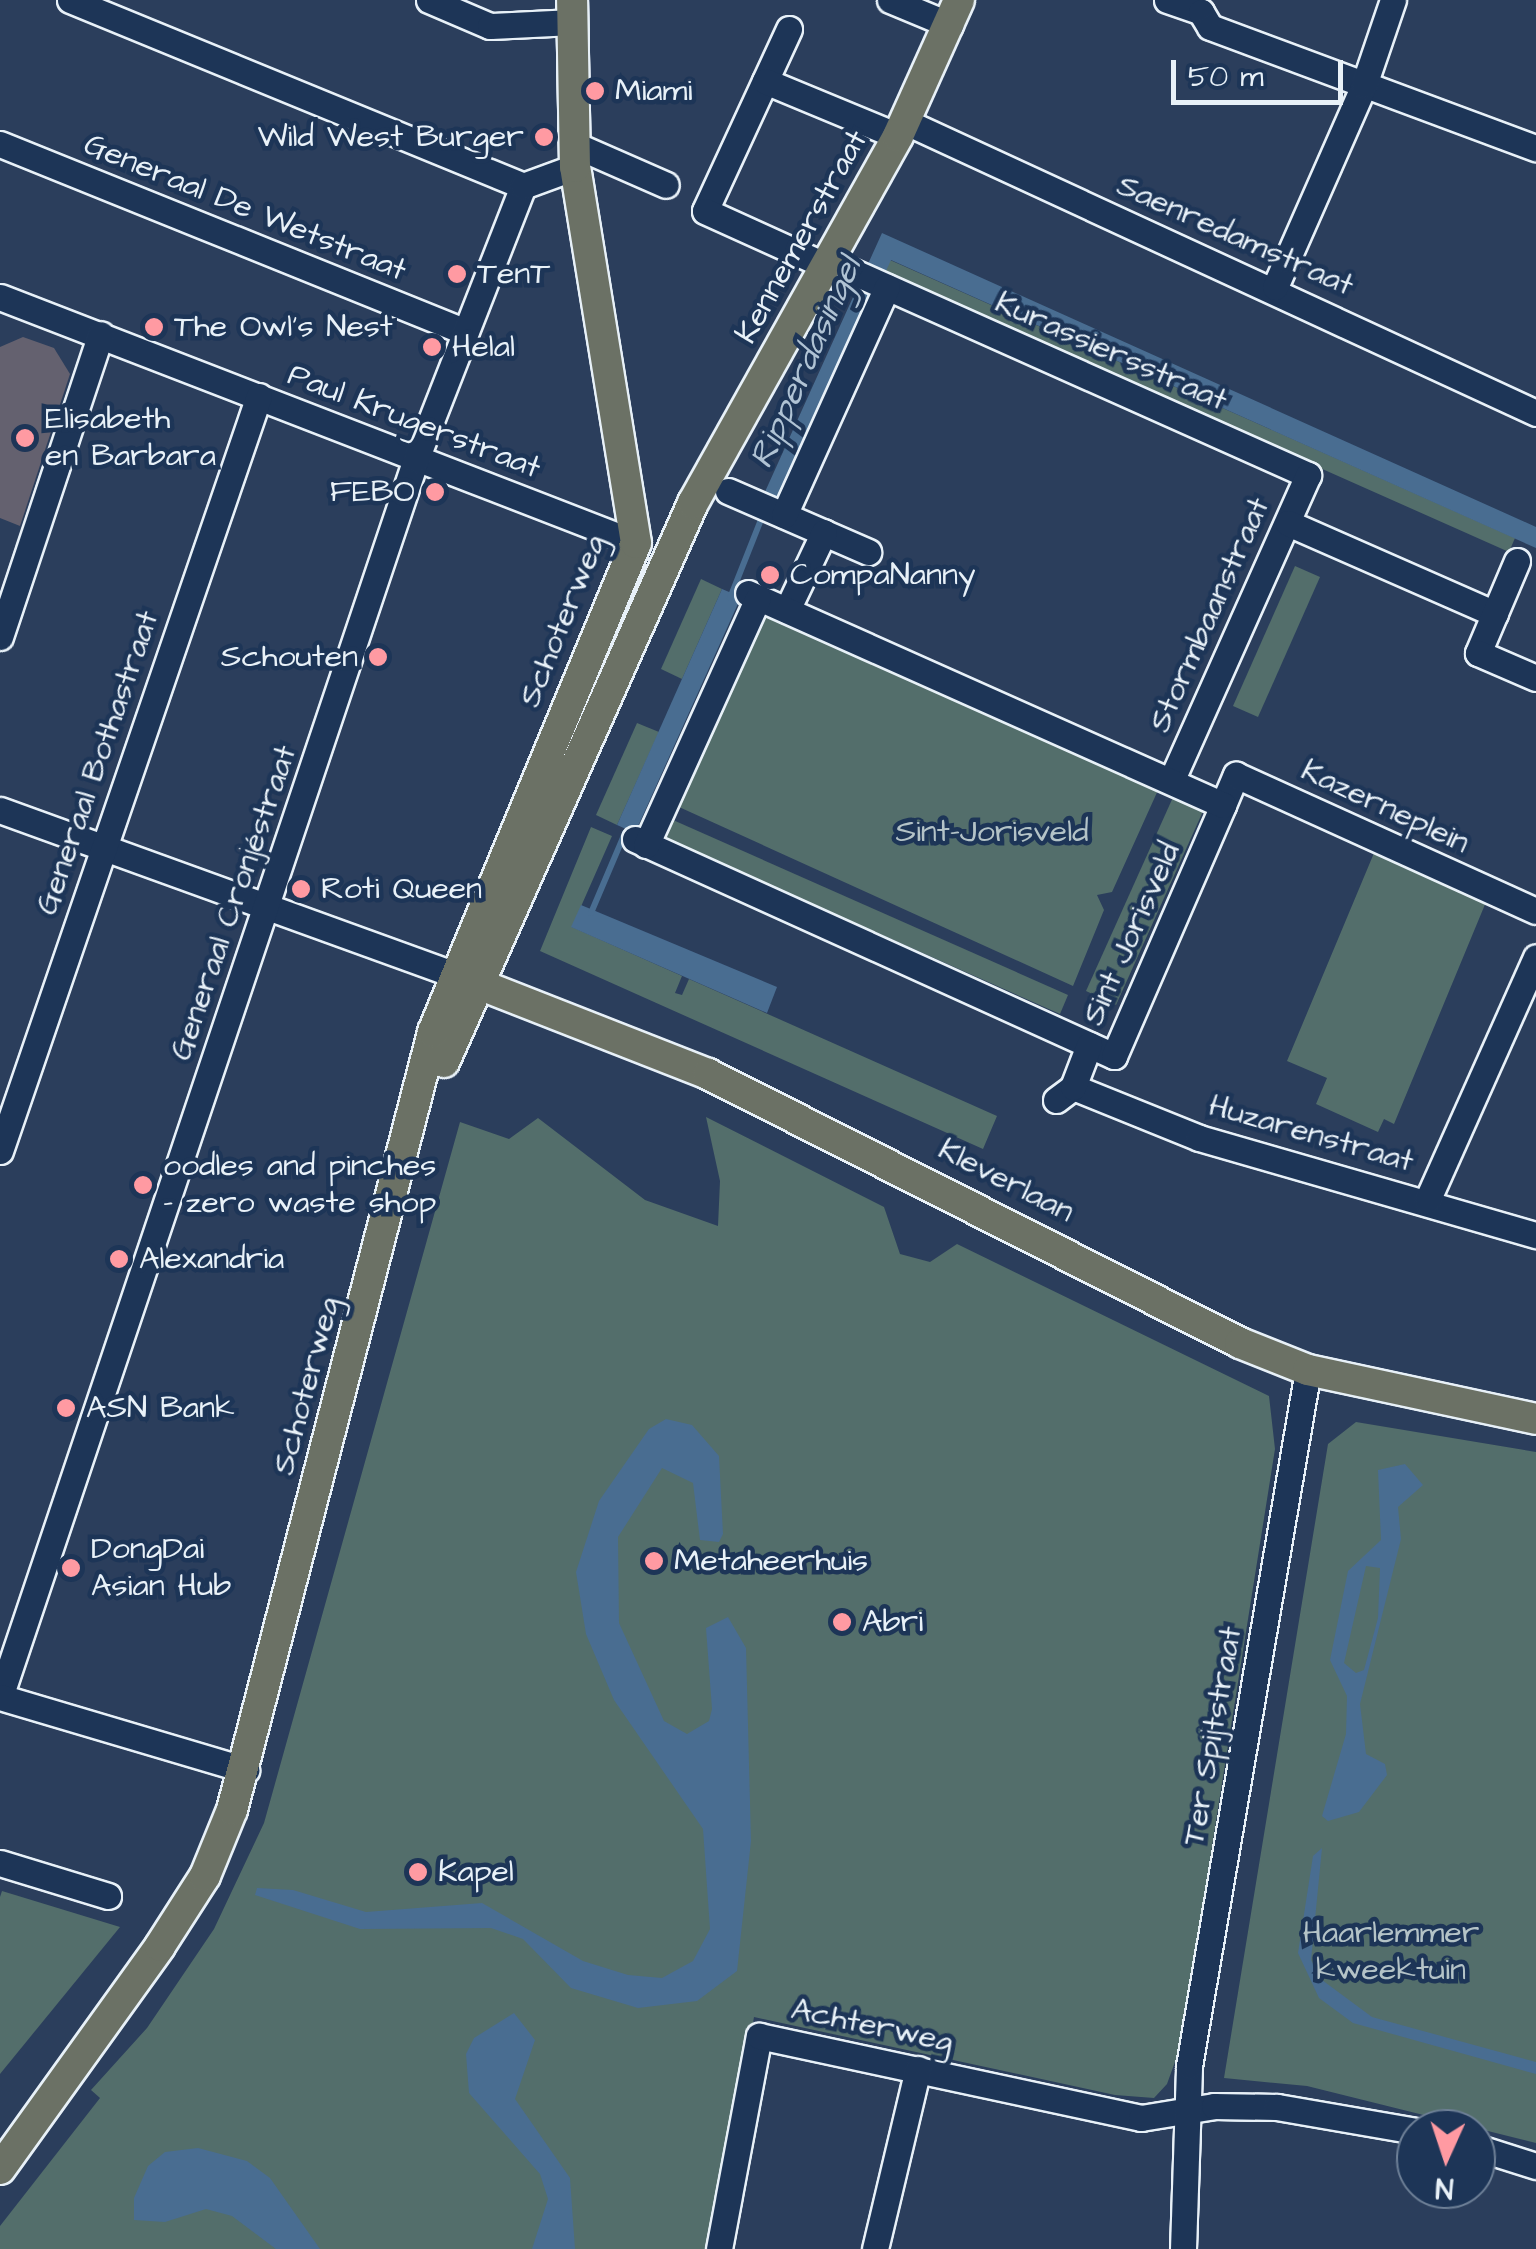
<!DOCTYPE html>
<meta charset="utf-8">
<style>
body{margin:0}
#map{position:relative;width:1536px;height:2249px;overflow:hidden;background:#2b3e5c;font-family:"Architects Daughter",sans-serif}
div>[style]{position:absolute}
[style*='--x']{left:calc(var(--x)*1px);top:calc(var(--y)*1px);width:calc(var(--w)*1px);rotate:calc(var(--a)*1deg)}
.green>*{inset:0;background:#536e6b}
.water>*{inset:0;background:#496d91}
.stream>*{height:6px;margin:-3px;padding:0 3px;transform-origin:3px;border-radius:3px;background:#496d91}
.building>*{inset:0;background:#64616f}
.roads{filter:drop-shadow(2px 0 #e8f1f8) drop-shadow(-2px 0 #e8f1f8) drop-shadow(0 2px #e8f1f8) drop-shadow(0 -2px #e8f1f8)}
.minor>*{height:25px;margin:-12.5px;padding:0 12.5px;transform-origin:12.5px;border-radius:12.5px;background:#1d3557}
.major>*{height:30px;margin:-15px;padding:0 15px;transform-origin:15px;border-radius:15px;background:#6b7165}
.dots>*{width:28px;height:28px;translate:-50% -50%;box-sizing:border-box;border:5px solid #1d3557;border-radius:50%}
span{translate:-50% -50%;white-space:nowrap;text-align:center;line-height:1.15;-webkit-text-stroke:9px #1d3557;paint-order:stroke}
.poi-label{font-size:32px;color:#e8f1f8}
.left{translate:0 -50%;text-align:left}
.right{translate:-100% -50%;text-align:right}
.street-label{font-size:32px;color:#e8f1f8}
.park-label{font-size:32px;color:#b4c3c7}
.water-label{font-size:35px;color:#b0c3d4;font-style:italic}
.north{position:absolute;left:1396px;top:2109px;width:100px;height:100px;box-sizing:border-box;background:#1d3557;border:2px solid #6e8097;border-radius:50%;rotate:183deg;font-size:28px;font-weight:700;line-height:40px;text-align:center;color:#e8f1f8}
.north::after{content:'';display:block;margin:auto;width:35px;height:45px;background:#ff9aa2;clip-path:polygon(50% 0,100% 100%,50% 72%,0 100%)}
.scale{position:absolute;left:1171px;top:60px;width:172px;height:45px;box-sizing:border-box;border:5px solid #e8f1f8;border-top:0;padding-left:12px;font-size:30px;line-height:35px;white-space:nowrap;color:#e8f1f8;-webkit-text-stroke:8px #1d3557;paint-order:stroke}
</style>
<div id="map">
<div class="green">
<i style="clip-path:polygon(890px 260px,1515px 538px,1509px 552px,884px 274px)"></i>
<i style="clip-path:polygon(1295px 566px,1320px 577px,1258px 717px,1233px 706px)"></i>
<i style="clip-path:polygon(701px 579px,722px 589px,682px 679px,661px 669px)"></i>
<i style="clip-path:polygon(764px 614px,1159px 788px,1112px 892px,1097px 895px,1104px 910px,1073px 986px,679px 807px)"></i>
<i style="clip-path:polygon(637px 723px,659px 732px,617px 825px,596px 815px)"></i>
<i style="clip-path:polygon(1174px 795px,1204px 809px,1116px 1005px,1086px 991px)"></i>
<i style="clip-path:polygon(673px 820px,1068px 995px,1060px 1014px,666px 839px)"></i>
<i style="clip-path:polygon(591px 827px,612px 836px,572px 927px,682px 976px,675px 993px,682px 995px,689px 979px,997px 1116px,983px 1149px,540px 951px)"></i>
<i style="clip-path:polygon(1374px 853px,1486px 902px,1394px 1124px,1384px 1119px,1378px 1132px,1316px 1104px,1327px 1078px,1287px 1061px)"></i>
<i style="clip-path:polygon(706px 1117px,884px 1207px,900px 1254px,930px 1262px,957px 1244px,1269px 1396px,1275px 1449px,1180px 2048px,1167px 2084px,1154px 2098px,1115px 2095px,754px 2017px,712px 2249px,0 2249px,0 2226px,100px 2098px,91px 2090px,147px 2028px,214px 1929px,264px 1823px,460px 1122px,509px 1139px,538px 1118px,645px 1200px,718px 1226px,720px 1181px)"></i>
<i style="clip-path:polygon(1356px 1422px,1536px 1452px,1536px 2143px,1307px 2086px,1224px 2078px,1328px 1444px)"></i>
<i style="clip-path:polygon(2px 1891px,120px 1927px,0 2074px,0 1897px)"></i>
</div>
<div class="water">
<i style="clip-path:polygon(882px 233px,1536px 527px,1536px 548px,891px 260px,780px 502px,764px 494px)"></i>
<i style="clip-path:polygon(722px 589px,741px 597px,635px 833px,617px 825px)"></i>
<i style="clip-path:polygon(581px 905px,777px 987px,767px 1013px,571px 927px)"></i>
<i style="clip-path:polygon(666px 1419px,692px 1425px,719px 1456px,723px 1534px,719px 1542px,700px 1540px,693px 1483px,662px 1468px,618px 1537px,619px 1623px,664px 1721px,687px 1734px,709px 1721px,712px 1709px,706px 1628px,728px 1617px,746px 1648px,751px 1841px,737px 1971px,697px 2001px,638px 2008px,571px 1988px,523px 1939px,491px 1928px,360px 1929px,255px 1895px,257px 1888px,293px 1890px,366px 1912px,482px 1903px,583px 1961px,628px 1975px,662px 1978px,693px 1961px,710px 1929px,703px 1829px,614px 1700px,586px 1634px,576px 1572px,599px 1501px,649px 1429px)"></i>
<i style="clip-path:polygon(evenodd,1405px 1464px,1423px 1485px,1398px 1507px,1401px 1539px,1360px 1704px,1366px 1754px,1385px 1764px,1387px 1775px,1359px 1812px,1328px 1821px,1322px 1816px,1346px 1734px,1347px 1696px,1330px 1660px,1348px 1571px,1381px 1540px,1378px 1470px,1405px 1464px,1366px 1566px,1380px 1568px,1378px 1618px,1364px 1670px,1356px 1673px,1344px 1663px,1366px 1566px)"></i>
<i style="clip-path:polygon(1322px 1848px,1311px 1960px,1322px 1980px,1372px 2017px,1536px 2062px,1536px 2074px,1353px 2023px,1319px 1998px,1298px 1953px,1313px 1856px)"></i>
<i style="clip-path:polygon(514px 2013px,535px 2040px,515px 2099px,570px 2178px,575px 2249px,532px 2249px,548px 2199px,540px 2174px,469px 2093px,466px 2054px,474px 2038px)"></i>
<i style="clip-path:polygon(198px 2148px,247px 2161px,270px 2178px,320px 2249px,276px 2249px,232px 2216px,206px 2209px,165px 2222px,134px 2220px,134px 2198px,148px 2166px,165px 2152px)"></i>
</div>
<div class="stream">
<i style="--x:730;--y:598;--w:92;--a:-68.4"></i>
<i style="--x:591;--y:913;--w:87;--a:-67"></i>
</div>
<div class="building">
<i style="clip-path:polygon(23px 337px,54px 348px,70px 374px,20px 526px,0 518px,0 347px)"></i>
</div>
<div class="roads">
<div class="minor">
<i style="--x:70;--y:0;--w:490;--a:22.3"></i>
<i style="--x:429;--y:0;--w:66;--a:23.1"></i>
<i style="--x:490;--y:26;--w:83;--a:-2.8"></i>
<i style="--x:890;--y:0;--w:65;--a:22.6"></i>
<i style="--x:1167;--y:0;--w:36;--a:19"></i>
<i style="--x:1201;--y:12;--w:17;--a:59"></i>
<i style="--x:1210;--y:27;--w:348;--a:20.4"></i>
<i style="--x:789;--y:29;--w:200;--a:114.8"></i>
<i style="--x:705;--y:211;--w:133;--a:24.4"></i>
<i style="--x:765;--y:81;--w:144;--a:22.5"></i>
<i style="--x:906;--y:122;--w:694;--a:24.79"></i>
<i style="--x:0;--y:144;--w:502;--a:21.97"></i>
<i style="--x:575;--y:145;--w:99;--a:23.7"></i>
<i style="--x:849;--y:270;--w:503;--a:24.07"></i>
<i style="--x:1308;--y:475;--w:335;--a:114.1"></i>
<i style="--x:1275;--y:287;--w:221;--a:-66.2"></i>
<i style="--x:1364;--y:85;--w:90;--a:-71.2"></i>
<i style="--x:0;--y:297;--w:682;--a:21.15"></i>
<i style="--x:728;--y:491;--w:153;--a:23.5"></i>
<i style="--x:784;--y:515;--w:250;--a:-65.7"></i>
<i style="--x:1288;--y:523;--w:226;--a:23.7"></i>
<i style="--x:1517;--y:561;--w:100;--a:113"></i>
<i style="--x:1478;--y:653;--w:63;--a:23.3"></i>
<i style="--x:787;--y:610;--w:86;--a:-64.6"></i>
<i style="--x:0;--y:637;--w:319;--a:-71.6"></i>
<i style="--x:1223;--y:805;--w:33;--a:-67"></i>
<i style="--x:1236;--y:775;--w:329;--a:24.4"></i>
<i style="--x:0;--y:810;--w:483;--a:19.9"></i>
<i style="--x:635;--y:839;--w:526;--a:24.37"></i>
<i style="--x:1114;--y:1056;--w:274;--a:-66.5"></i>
<i style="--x:1223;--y:805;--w:520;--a:-155.95"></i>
<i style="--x:646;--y:845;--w:271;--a:-65.6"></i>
<i style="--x:1073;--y:1087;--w:136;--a:22"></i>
<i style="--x:1199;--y:1138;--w:351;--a:16.1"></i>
<i style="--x:1056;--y:1100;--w:21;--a:-37"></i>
<i style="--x:1073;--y:1087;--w:45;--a:-69.1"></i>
<i style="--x:0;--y:1151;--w:798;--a:-71.07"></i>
<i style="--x:1427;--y:1201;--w:267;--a:-65.9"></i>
<i style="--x:0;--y:1697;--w:1306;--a:-71.43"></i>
<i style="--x:416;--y:459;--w:293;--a:-68.6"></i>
<i style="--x:523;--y:186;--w:55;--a:-20.1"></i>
<i style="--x:0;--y:1697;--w:257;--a:16.5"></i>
<i style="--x:0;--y:1863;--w:113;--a:17"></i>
<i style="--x:1476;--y:2147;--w:63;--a:17.6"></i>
<i style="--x:719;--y:2249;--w:217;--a:-79.4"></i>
<i style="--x:759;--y:2036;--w:391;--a:12.1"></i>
<i style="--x:1141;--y:2118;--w:74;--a:-9.3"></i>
<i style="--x:1214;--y:2106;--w:63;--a:0.9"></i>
<i style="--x:1277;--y:2107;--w:141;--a:9.8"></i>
<i style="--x:875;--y:2249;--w:185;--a:-76.6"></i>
<i style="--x:1183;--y:2249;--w:183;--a:-88.1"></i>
<i style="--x:1189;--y:2066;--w:706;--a:-80.3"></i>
</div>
<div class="major">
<i style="--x:458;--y:976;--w:269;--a:21.4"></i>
<i style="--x:708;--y:1074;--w:596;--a:26.82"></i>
<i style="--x:1240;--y:1343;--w:73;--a:21.7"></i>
<i style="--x:1308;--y:1370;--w:233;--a:12.1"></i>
<i style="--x:444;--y:1062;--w:612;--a:-65.99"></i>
<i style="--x:693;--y:503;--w:420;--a:-60.8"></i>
<i style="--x:898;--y:136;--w:149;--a:-65.8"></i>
<i style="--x:0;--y:2169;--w:274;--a:-54.3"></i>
<i style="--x:160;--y:1946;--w:83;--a:-57.3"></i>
<i style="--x:205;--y:1876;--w:71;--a:-67.8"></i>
<i style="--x:232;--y:1810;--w:804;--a:-75.51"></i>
<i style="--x:433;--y:1032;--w:529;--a:-67.46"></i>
<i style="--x:636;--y:543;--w:381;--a:-99.2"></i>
<i style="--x:575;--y:167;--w:167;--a:-91"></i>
</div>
</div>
<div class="dots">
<i style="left:595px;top:91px;background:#ff9aa2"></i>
<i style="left:544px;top:137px;background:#ff9aa2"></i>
<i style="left:457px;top:274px;background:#ff9aa2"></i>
<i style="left:154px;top:327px;background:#ff9aa2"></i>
<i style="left:432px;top:347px;background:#ff9aa2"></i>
<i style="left:25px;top:438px;background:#ff9aa2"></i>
<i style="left:435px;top:492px;background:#ff9aa2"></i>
<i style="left:770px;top:575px;background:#ff9aa2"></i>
<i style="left:378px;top:657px;background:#ff9aa2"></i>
<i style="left:301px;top:889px;background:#ff9aa2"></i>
<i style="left:143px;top:1185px;background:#ff9aa2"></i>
<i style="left:119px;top:1259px;background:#ff9aa2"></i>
<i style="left:66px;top:1408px;background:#ff9aa2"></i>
<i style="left:654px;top:1561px;background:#ff9aa2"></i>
<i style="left:71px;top:1568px;background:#ff9aa2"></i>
<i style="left:842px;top:1622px;background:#ff9aa2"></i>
<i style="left:418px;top:1872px;background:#ff9aa2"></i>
</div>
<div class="poi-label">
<span class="left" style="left:615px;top:91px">Miami</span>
<span class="right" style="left:524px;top:137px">Wild West Burger</span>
<span class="left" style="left:477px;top:274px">TenT</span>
<span class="left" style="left:174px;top:327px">The Owl’s Nest</span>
<span class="left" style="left:452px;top:347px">Helal</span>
<span class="left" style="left:45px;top:438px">Elisabeth<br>en Barbara</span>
<span class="right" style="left:415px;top:492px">FEBO</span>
<span class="left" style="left:790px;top:575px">CompaNanny</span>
<span class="right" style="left:358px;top:657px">Schouten</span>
<span class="left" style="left:321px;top:889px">Roti Queen</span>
<span class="left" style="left:163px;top:1185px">oodles and pinches<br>- zero waste shop</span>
<span class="left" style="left:139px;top:1259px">Alexandria</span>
<span class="left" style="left:86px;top:1408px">ASN Bank</span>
<span class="left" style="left:91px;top:1568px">DongDai<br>Asian Hub</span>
<span class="left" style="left:674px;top:1561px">Metaheerhuis</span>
<span class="left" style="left:862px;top:1622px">Abri</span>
<span class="left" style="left:438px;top:1872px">Kapel</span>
</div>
<div class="street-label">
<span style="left:245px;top:208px;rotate:22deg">Generaal De Wetstraat</span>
<span style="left:1235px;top:236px;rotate:24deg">Saenredamstraat</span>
<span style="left:802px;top:237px;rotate:-61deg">Kennemerstraat</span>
<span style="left:1111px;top:352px;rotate:24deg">Kurassiersstraat</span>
<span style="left:414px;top:422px;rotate:21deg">Paul Krugerstraat</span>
<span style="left:1210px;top:615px;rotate:-66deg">Stormbaanstraat</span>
<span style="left:563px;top:621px;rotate:-68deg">Schoterweg</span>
<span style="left:98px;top:763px;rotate:-71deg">Generaal Bothastraat</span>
<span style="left:1385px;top:807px;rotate:25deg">Kazerneplein</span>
<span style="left:234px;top:903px;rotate:-71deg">Generaal Cronjéstraat</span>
<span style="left:1132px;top:934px;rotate:-66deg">Sint Jorisveld</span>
<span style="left:1311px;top:1134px;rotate:16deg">Huzarenstraat</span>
<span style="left:1006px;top:1181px;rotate:27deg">Kleverlaan</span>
<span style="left:307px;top:1386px;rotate:-75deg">Schoterweg</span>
<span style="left:1213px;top:1736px;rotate:-80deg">Ter Spijtstraat</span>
<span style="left:872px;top:2026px;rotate:12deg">Achterweg</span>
</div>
<div class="park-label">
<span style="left:992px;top:832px">Sint-Jorisveld</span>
<span style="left:1391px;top:1952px">Haarlemmer<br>kweektuin</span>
</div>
<div class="water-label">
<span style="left:806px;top:363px;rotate:-66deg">Ripperdasingel</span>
</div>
<div class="north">N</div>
<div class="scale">50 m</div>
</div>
